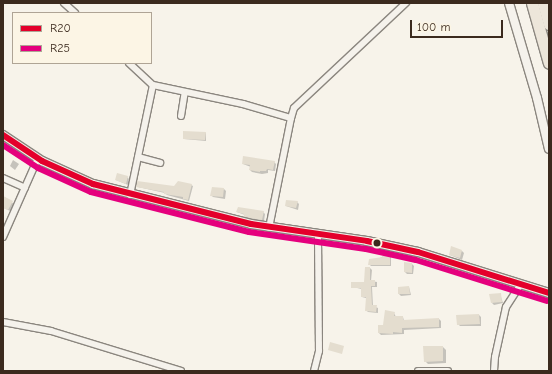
<!DOCTYPE html>
<style>
body{margin:0}
#map{position:relative;width:552px;height:374px;overflow:hidden;background:#f7f3ea;font-family:"Comic Neue",sans-serif}
div>[style]{position:absolute}
[style*='--x']{left:calc(var(--x)*1px);top:calc(var(--y)*1px);width:calc(var(--w)*1px);rotate:calc(var(--a)*1deg)}
.shadow>*{inset:0;background:#0003}
.building>*{inset:0;background:#e4ddcf}
.roads{filter:drop-shadow(1px 0 #8b867f) drop-shadow(-1px 0 #8b867f) drop-shadow(0 1px #8b867f) drop-shadow(0 -1px #8b867f)}
.street>*{height:6px;margin:-3px;padding:0 3px;transform-origin:3px;border-radius:3px;background:#f5f2ec}
.secondary>*{height:8px;margin:-4px;padding:0 4px;transform-origin:4px;border-radius:4px;background:#f5f2ec}
.highway>*{height:11px;margin:-5.5px;padding:0 5.5px;transform-origin:5.5px;border-radius:5.5px;background:#ede6da}
.bus-1>*{height:6px;margin:-3px;padding:0 3px;transform-origin:3px;border-radius:3px;background:#e4002b}
.bus-2>*{height:6px;margin:-3px;padding:0 3px;transform-origin:3px;border-radius:3px;background:#e5007d}
.dots>*{width:11px;height:11px;translate:-50% -50%;box-sizing:border-box;border:2px solid #fcf5e5;border-radius:50%}
span{translate:-50% -50%;white-space:nowrap;text-align:center;line-height:1.15;-webkit-text-stroke:3.5px #fcf5e5;paint-order:stroke}
.frame{position:absolute;inset:0;border:4px solid #3b2a1e;pointer-events:none}
.legend{position:absolute;left:12px;top:12px;width:140px;height:52px;box-sizing:border-box;background:#fcf5e5;border:1px solid #afa495;margin:0;padding:5px 7px;list-style:none;font-size:12px;color:#3b2a1e}
.legend li{display:flex;align-items:center;gap:8px;height:20px}
.legend b{width:20px;border:1px solid #afa495}
.scale{position:absolute;left:410px;top:20px;width:93px;height:18px;box-sizing:border-box;border:2px solid #3b2a1e;border-top:0;padding-left:5px;font-size:12px;line-height:14px;white-space:nowrap;color:#3b2a1e;-webkit-text-stroke:3px #fcf5e5;paint-order:stroke}
</style>
<div id="map">
<div class="shadow">
<i style="clip-path:polygon(206px 133px,206px 141px,184px 139px)"></i>
<i style="clip-path:polygon(13px 160px,19px 164px,15px 170px,10px 166px)"></i>
<i style="clip-path:polygon(274px 162px,276px 164px,275px 171px,268px 170px,268px 173px,262px 174px,252px 172px,250px 170px,251px 167px,243px 164px)"></i>
<i style="clip-path:polygon(127px 177px,129px 179px,128px 185px,116px 180px)"></i>
<i style="clip-path:polygon(191px 185px,193px 186px,189px 201px,167px 195px,165px 193px,138px 187px,174px 187px)"></i>
<i style="clip-path:polygon(224px 189px,226px 191px,225px 199px,213px 197px,212px 196px)"></i>
<i style="clip-path:polygon(3px 196px,14px 204px,10px 211px,4px 208px,3px 211px)"></i>
<i style="clip-path:polygon(297px 202px,299px 204px,298px 210px,286px 206px)"></i>
<i style="clip-path:polygon(237px 212px,263px 212px,265px 214px,264px 221px,247px 218px,245px 215px)"></i>
<i style="clip-path:polygon(462px 251px,464px 253px,462px 260px,450px 255px)"></i>
<i style="clip-path:polygon(389px 253px,391px 255px,391px 266px,371px 266px,369px 264px)"></i>
<i style="clip-path:polygon(412px 264px,414px 266px,413px 274px,407px 274px,405px 272px)"></i>
<i style="clip-path:polygon(370px 268px,372px 270px,371px 281px,377px 282px,377px 287px,372px 287px,373px 306px,378px 308px,378px 313px,368px 312px,366px 310px,366px 298px,362px 297px,362px 289px,352px 287px,365px 283px)"></i>
<i style="clip-path:polygon(409px 287px,411px 295px,401px 296px,399px 294px,399px 288px)"></i>
<i style="clip-path:polygon(500px 294px,503px 303px,494px 305px,492px 303px)"></i>
<i style="clip-path:polygon(394px 313px,396px 317px,403px 317px,404px 321px,439px 319px,441px 321px,441px 328px,404px 330px,404px 334px,381px 335px,379px 333px)"></i>
<i style="clip-path:polygon(479px 315px,481px 317px,481px 326px,460px 326px,458px 324px)"></i>
<i style="clip-path:polygon(425px 347px,443px 347px,446px 350px,446px 363px,428px 364px,425px 361px)"></i>
</div>
<div class="building">
<i style="clip-path:polygon(183px 131px,206px 132px,205px 140px,183px 139px)"></i>
<i style="clip-path:polygon(243px 156px,275px 161px,273px 170px,267px 169px,266px 171px,260px 171px,260px 172px,249px 170px,250px 165px,242px 164px)"></i>
<i style="clip-path:polygon(117px 173px,128px 176px,126px 184px,115px 180px)"></i>
<i style="clip-path:polygon(137px 181px,174px 186px,178px 181px,192px 184px,188px 200px,183px 199px,183px 197px,164px 194px,164px 192px,136px 187px)"></i>
<i style="clip-path:polygon(212px 187px,224px 188px,223px 197px,210px 196px)"></i>
<i style="clip-path:polygon(3px 196px,13px 201px,8px 210px,3px 208px)"></i>
<i style="clip-path:polygon(286px 200px,298px 201px,296px 208px,285px 206px)"></i>
<i style="clip-path:polygon(238px 207px,264px 211px,262px 220px,244px 217px,244px 214px,236px 212px)"></i>
<i style="clip-path:polygon(451px 246px,462px 250px,460px 258px,449px 255px)"></i>
<i style="clip-path:polygon(383px 252px,390px 252px,390px 265px,368px 265px,369px 259px,383px 257px)"></i>
<i style="clip-path:polygon(404px 262px,412px 263px,412px 273px,404px 272px)"></i>
<i style="clip-path:polygon(365px 267px,370px 267px,370px 280px,375px 280px,375px 286px,371px 286px,372px 305px,377px 305px,376px 312px,365px 311px,366px 297px,361px 297px,361px 288px,351px 288px,351px 282px,364px 282px)"></i>
<i style="clip-path:polygon(409px 286px,410px 294px,398px 294px,398px 287px)"></i>
<i style="clip-path:polygon(501px 293px,502px 302px,491px 303px,489px 294px)"></i>
<i style="clip-path:polygon(385px 310px,395px 312px,394px 316px,403px 316px,403px 320px,439px 318px,439px 327px,402px 328px,402px 333px,393px 332px,393px 334px,378px 333px,378px 325px,383px 325px)"></i>
<i style="clip-path:polygon(479px 314px,480px 324px,457px 325px,456px 315px)"></i>
<i style="clip-path:polygon(330px 342px,344px 346px,342px 354px,328px 350px)"></i>
<i style="clip-path:polygon(423px 346px,443px 346px,443px 361px,424px 362px)"></i>
</div>
<div class="roads">
<div class="street">
<i style="--x:64;--y:3;--w:15;--a:42"></i>
<i style="--x:129;--y:63;--w:33;--a:43"></i>
<i style="--x:181;--y:116;--w:24;--a:-81"></i>
<i style="--x:291;--y:118;--w:10;--a:-73"></i>
<i style="--x:294;--y:108;--w:154;--a:-43.2"></i>
<i style="--x:138;--y:157;--w:23;--a:15"></i>
<i style="--x:3;--y:178;--w:24;--a:24"></i>
<i style="--x:130;--y:195;--w:112;--a:-78.2"></i>
<i style="--x:153;--y:85;--w:92;--a:11.9"></i>
<i style="--x:243;--y:104;--w:50;--a:16.3"></i>
<i style="--x:291;--y:118;--w:112;--a:101.3"></i>
<i style="--x:3;--y:237;--w:86;--a:-66.1"></i>
<i style="--x:3;--y:322;--w:49;--a:10.6"></i>
<i style="--x:51;--y:331;--w:136;--a:17.1"></i>
<i style="--x:314;--y:371;--w:21;--a:-76"></i>
<i style="--x:319;--y:351;--w:117;--a:-90.5"></i>
<i style="--x:418;--y:371;--w:30;--a:0"></i>
<i style="--x:494;--y:371;--w:14;--a:-86"></i>
<i style="--x:495;--y:357;--w:51;--a:-77.6"></i>
<i style="--x:506;--y:307;--w:27;--a:-57"></i>
</div>
<div class="secondary">
<i style="--x:509;--y:3;--w:99;--a:73.6"></i>
<i style="--x:537;--y:98;--w:52;--a:76.8"></i>
<i style="--x:3;--y:135;--w:47;--a:33.7"></i>
<i style="--x:42;--y:161;--w:56;--a:24.3"></i>
<i style="--x:93;--y:184;--w:163;--a:14.2"></i>
<i style="--x:251;--y:224;--w:117;--a:8.3"></i>
<i style="--x:367;--y:241;--w:52;--a:12.2"></i>
<i style="--x:418;--y:252;--w:137;--a:17.4"></i>
</div>
<div class="highway">
<i style="--x:532;--y:3;--w:62;--a:74.2"></i>
<i style="--x:543;--y:3;--w:22;--a:74"></i>
</div>
</div>
<div class="bus-1">
<i style="--x:3;--y:135;--w:47;--a:33.7"></i>
<i style="--x:42;--y:161;--w:56;--a:24.3"></i>
<i style="--x:93;--y:184;--w:163;--a:14.2"></i>
<i style="--x:251;--y:224;--w:117;--a:8.3"></i>
<i style="--x:367;--y:241;--w:52;--a:12.2"></i>
<i style="--x:418;--y:252;--w:137;--a:17.4"></i>
</div>
<div class="bus-2">
<i style="--x:3;--y:145;--w:42;--a:33.3"></i>
<i style="--x:38;--y:168;--w:58;--a:24.4"></i>
<i style="--x:91;--y:192;--w:163;--a:14.2"></i>
<i style="--x:249;--y:232;--w:118;--a:8.3"></i>
<i style="--x:366;--y:249;--w:51;--a:12.4"></i>
<i style="--x:416;--y:260;--w:137;--a:17.4"></i>
</div>
<div class="dots">
<i style="left:377px;top:243px;background:#3b2a1e"></i>
</div>
<div class="frame"></div>
<ul class="legend">
<li><b style="height:5px;background:#e4002b"></b>R20</li>
<li><b style="height:5px;background:#e5007d"></b>R25</li>
</ul>
<div class="scale">100 m</div>
</div>
